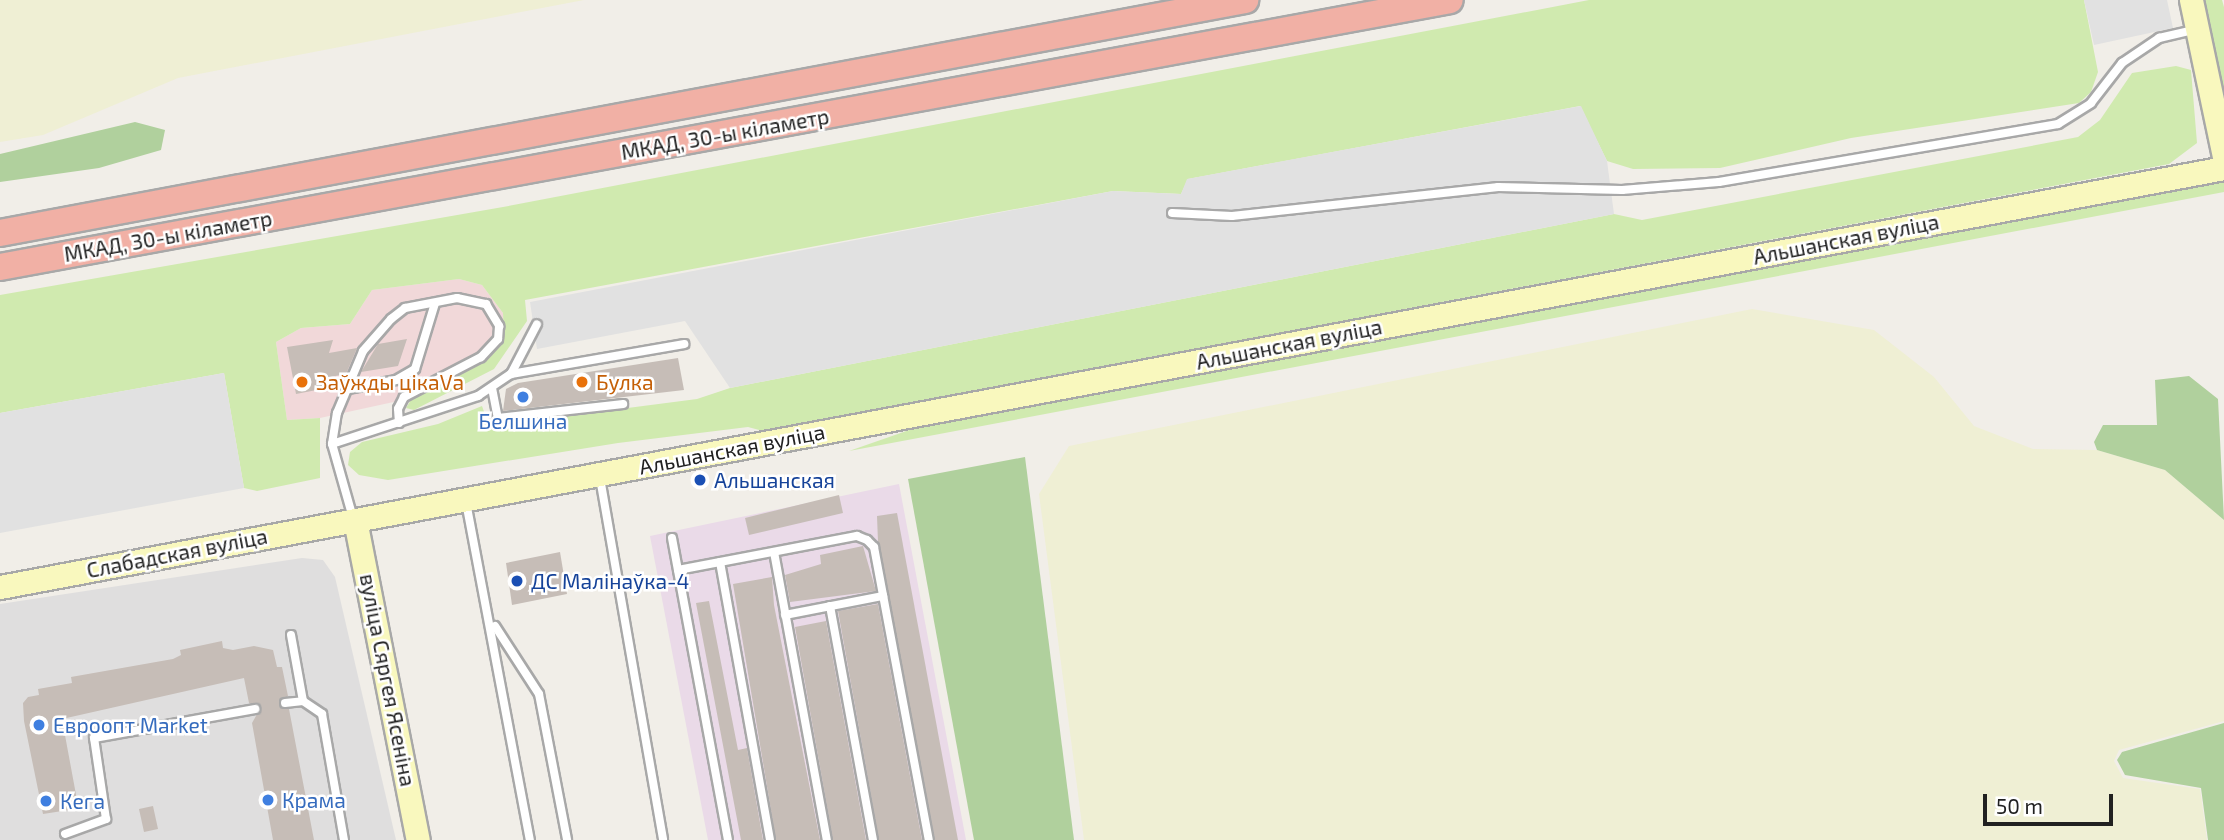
<!DOCTYPE html>
<meta charset="utf-8">
<style>
body{margin:0}
#map{position:relative;width:2224px;height:840px;overflow:hidden;background:#f1eee8;font-family:"Exo 2",sans-serif}
div>[style]{position:absolute}
[style*='--x']{left:calc(var(--x)*1px);top:calc(var(--y)*1px);width:calc(var(--w)*1px);rotate:calc(var(--a)*1deg)}
.residential>*{inset:0;background:#dfdede}
.commercial>*{inset:0;background:#f1d8d9}
.industrial>*{inset:0;background:#eadae8}
.farmland>*{inset:0;background:#efefd4}
.grass>*{inset:0;background:#d0eaaf}
.forest>*{inset:0;background:#b0d09d}
.parking>*{inset:0;background:#e1e1e1}
.building>*{inset:0;background:#c6bdb7}
.roads{filter:drop-shadow(2px 0 #a8a8a8) drop-shadow(-2px 0 #a8a8a8) drop-shadow(0 2px #a8a8a8) drop-shadow(0 -2px #a8a8a8)}
.service>*{height:8px;margin:-4px;padding:0 4px;transform-origin:4px;border-radius:4px;background:#fff}
.secondary>*{height:23px;margin:-11.5px;padding:0 11.5px;transform-origin:11.5px;border-radius:11.5px;background:#f9f8be}
.trunk>*{height:26px;margin:-13px;padding:0 13px;transform-origin:13px;border-radius:13px;background:#f1b0a5}
.dots>*{width:19px;height:19px;translate:-50% -50%;box-sizing:border-box;border:4px solid #fff;border-radius:50%}
span{translate:-50% -50%;white-space:nowrap;text-align:center;line-height:1.15;-webkit-text-stroke:5px #fff;paint-order:stroke}
.street-label{font-size:21px;color:#212121}
.food-label{font-size:21px;color:#c56008}
.left{translate:0 -50%;text-align:left}
.shop-label{font-size:21px;color:#366cbe}
.transit-label{font-size:21px;color:#164399}
.scale{position:absolute;left:1983px;top:794px;width:130px;height:32px;box-sizing:border-box;border:4px solid #212121;border-top:0;padding-left:9px;font-size:21px;line-height:24px;white-space:nowrap;color:#212121;-webkit-text-stroke:5px #fff;paint-order:stroke}
</style>
<div id="map">
<div class="residential">
<i style="clip-path:polygon(302px 558px,323px 560px,335px 577px,396px 840px,0 840px,0 604px)"></i>
</div>
<div class="commercial">
<i style="clip-path:polygon(459px 279px,482px 285px,503px 313px,504px 340px,488px 359px,412px 398px,320px 418px,287px 420px,276px 342px,301px 328px,350px 324px,372px 290px)"></i>
</div>
<div class="industrial">
<i style="clip-path:polygon(899px 484px,966px 840px,708px 840px,650px 536px)"></i>
</div>
<div class="farmland">
<i style="clip-path:polygon(0 0,584px 0,178px 78px,43px 135px,0 142px)"></i>
<i style="clip-path:polygon(1752px 309px,1874px 330px,1934px 377px,1974px 426px,2033px 449px,2097px 450px,2165px 470px,2224px 520px,2224px 721px,2119px 750px,2114px 761px,2123px 778px,2200px 789px,2207px 840px,1084px 840px,1039px 494px,1069px 446px)"></i>
</div>
<div class="grass">
<i style="clip-path:polygon(1589px 0,2084px 0,2098px 72px,2091px 92px,2079px 103px,1851px 138px,1720px 168px,1633px 169px,1607px 161px,1580px 106px,1188px 179px,1181px 194px,1113px 191px,525px 300px,527px 321px,494px 369px,414px 410px,406px 408px,412px 398px,488px 359px,504px 340px,503px 313px,482px 285px,459px 279px,372px 290px,350px 324px,301px 328px,276px 342px,287px 420px,320px 418px,320px 478px,257px 491px,244px 488px,224px 373px,0 413px,0 295px,503px 207px)"></i>
<i style="clip-path:polygon(2203px 0,2222px 0,2224px 7px,2224px 102px)"></i>
<i style="clip-path:polygon(2176px 66px,2191px 70px,2197px 143px,2169px 164px,763px 431px,748px 427px,618px 443px,388px 480px,359px 475px,348px 465px,350px 452px,362px 442px,438px 424px,482px 406px,489px 426px,697px 399px,730px 388px,1614px 214px,1642px 220px,2078px 137px,2100px 120px,2132px 73px)"></i>
<i style="clip-path:polygon(2224px 180px,2224px 192px,849px 451px,915px 428px)"></i>
</div>
<div class="forest">
<i style="clip-path:polygon(135px 122px,165px 130px,161px 150px,99px 168px,0 182px,0 154px)"></i>
<i style="clip-path:polygon(2189px 376px,2218px 399px,2224px 520px,2165px 470px,2097px 450px,2094px 442px,2103px 425px,2157px 425px,2155px 380px)"></i>
<i style="clip-path:polygon(1025px 457px,1074px 840px,974px 840px,908px 479px)"></i>
<i style="clip-path:polygon(2224px 723px,2224px 840px,2208px 840px,2201px 788px,2125px 775px,2117px 760px,2122px 752px)"></i>
</div>
<div class="parking">
<i style="clip-path:polygon(2084px 0,2167px 0,2173px 28px,2094px 45px)"></i>
<i style="clip-path:polygon(1581px 106px,1607px 161px,1614px 214px,730px 388px,685px 321px,537px 349px,530px 302px,1113px 191px,1181px 194px,1187px 179px)"></i>
<i style="clip-path:polygon(224px 373px,244px 488px,0 533px,0 413px)"></i>
</div>
<div class="building">
<i style="clip-path:polygon(407px 339px,398px 366px,361px 372px,378px 344px)"></i>
<i style="clip-path:polygon(333px 340px,329px 353px,357px 348px,346px 374px,330px 377px,332px 387px,296px 394px,287px 347px)"></i>
<i style="clip-path:polygon(678px 358px,684px 390px,503px 411px,506px 389px,518px 383px)"></i>
<i style="clip-path:polygon(839px 495px,843px 513px,749px 535px,745px 518px)"></i>
<i style="clip-path:polygon(897px 513px,958px 840px,935px 840px,878px 542px,877px 516px)"></i>
<i style="clip-path:polygon(863px 546px,876px 591px,790px 602px,785px 575px,821px 564px,820px 555px)"></i>
<i style="clip-path:polygon(560px 552px,567px 594px,512px 605px,506px 563px)"></i>
<i style="clip-path:polygon(772px 577px,774px 605px,820px 840px,776px 840px,733px 584px)"></i>
<i style="clip-path:polygon(709px 601px,738px 750px,747px 748px,763px 840px,741px 840px,696px 603px)"></i>
<i style="clip-path:polygon(878px 604px,922px 840px,879px 840px,838px 611px)"></i>
<i style="clip-path:polygon(826px 621px,866px 840px,833px 840px,795px 627px)"></i>
<i style="clip-path:polygon(222px 641px,223px 648px,233px 650px,254px 646px,273px 650px,277px 667px,282px 667px,288px 696px,279px 704px,289px 709px,314px 840px,273px 840px,252px 723px,261px 707px,249px 703px,244px 678px,62px 719px,77px 800px,75px 809px,43px 814px,24px 721px,23px 703px,28px 697px,39px 695px,38px 689px,72px 683px,71px 677px,173px 659px,181px 655px,180px 650px)"></i>
<i style="clip-path:polygon(153px 806px,158px 829px,144px 832px,139px 809px)"></i>
</div>
<div class="roads">
<div class="service">
<i style="--x:1172;--y:213;--w:60;--a:2.9"></i>
<i style="--x:1232;--y:216;--w:268;--a:-6.2"></i>
<i style="--x:1498;--y:187;--w:124;--a:1.4"></i>
<i style="--x:1622;--y:190;--w:97;--a:-4.7"></i>
<i style="--x:1719;--y:182;--w:344;--a:-9.7"></i>
<i style="--x:2058;--y:124;--w:39;--a:-32"></i>
<i style="--x:2091;--y:103;--w:51;--a:-52.2"></i>
<i style="--x:2122;--y:63;--w:45;--a:-34"></i>
<i style="--x:2159;--y:38;--w:37;--a:-13"></i>
<i style="--x:511;--y:374;--w:176;--a:-9.8"></i>
<i style="--x:492;--y:388;--w:31;--a:79"></i>
<i style="--x:498;--y:418;--w:126;--a:-6.4"></i>
<i style="--x:348;--y:389;--w:49;--a:-10.6"></i>
<i style="--x:396;--y:380;--w:22;--a:-30"></i>
<i style="--x:415;--y:369;--w:69;--a:-73.1"></i>
<i style="--x:332;--y:444;--w:31;--a:-81"></i>
<i style="--x:337;--y:413;--w:67;--a:-67.2"></i>
<i style="--x:363;--y:351;--w:43;--a:-48.8"></i>
<i style="--x:391;--y:319;--w:18;--a:-38"></i>
<i style="--x:405;--y:308;--w:53;--a:-10.9"></i>
<i style="--x:457;--y:298;--w:30;--a:12"></i>
<i style="--x:486;--y:304;--w:26;--a:59"></i>
<i style="--x:499;--y:326;--w:13;--a:94"></i>
<i style="--x:498;--y:339;--w:25;--a:133"></i>
<i style="--x:481;--y:357;--w:87;--a:152.5"></i>
<i style="--x:404;--y:397;--w:13;--a:117"></i>
<i style="--x:398;--y:409;--w:14;--a:86"></i>
<i style="--x:600;--y:478;--w:367;--a:80.1"></i>
<i style="--x:466;--y:502;--w:344;--a:79.3"></i>
<i style="--x:353;--y:518;--w:77;--a:-105.8"></i>
<i style="--x:332;--y:444;--w:154;--a:-18.2"></i>
<i style="--x:478;--y:396;--w:40;--a:-34"></i>
<i style="--x:511;--y:374;--w:56;--a:-62.5"></i>
<i style="--x:672;--y:538;--w:307;--a:79.5"></i>
<i style="--x:774;--y:552;--w:293;--a:79.6"></i>
<i style="--x:720;--y:562;--w:282;--a:79.8"></i>
<i style="--x:678;--y:570;--w:182;--a:-10.8"></i>
<i style="--x:857;--y:536;--w:11;--a:22"></i>
<i style="--x:867;--y:540;--w:10;--a:45"></i>
<i style="--x:874;--y:547;--w:298;--a:79.4"></i>
<i style="--x:830;--y:606;--w:238;--a:79.6"></i>
<i style="--x:785;--y:615;--w:100;--a:-11"></i>
<i style="--x:495;--y:626;--w:81;--a:57.1"></i>
<i style="--x:539;--y:694;--w:149;--a:79.1"></i>
<i style="--x:291;--y:635;--w:67;--a:79.7"></i>
<i style="--x:285;--y:703;--w:18;--a:-6"></i>
<i style="--x:303;--y:701;--w:23;--a:34"></i>
<i style="--x:322;--y:714;--w:128;--a:80.1"></i>
<i style="--x:65;--y:834;--w:44;--a:-20.1"></i>
<i style="--x:106;--y:819;--w:82;--a:-98.4"></i>
<i style="--x:94;--y:738;--w:164;--a:-10.2"></i>
</div>
<div class="secondary">
<i style="--x:2191;--y:0;--w:159;--a:78.1"></i>
<i style="--x:355;--y:520;--w:326;--a:78.9"></i>
<i style="--x:0;--y:587;--w:2263;--a:-10.67"></i>
</div>
<div class="trunk">
<i style="--x:0;--y:233;--w:1267;--a:-10.6"></i>
<i style="--x:0;--y:267;--w:1474;--a:-10.43"></i>
</div>
</div>
<div class="dots">
<i style="left:302px;top:382px;background:#e8710a"></i>
<i style="left:582px;top:382px;background:#e8710a"></i>
<i style="left:523px;top:397px;background:#3f7fe0"></i>
<i style="left:700px;top:480px;background:#1a4fb4"></i>
<i style="left:517px;top:581px;background:#1a4fb4"></i>
<i style="left:39px;top:725px;background:#3f7fe0"></i>
<i style="left:268px;top:800px;background:#3f7fe0"></i>
<i style="left:46px;top:801px;background:#3f7fe0"></i>
</div>
<div class="street-label">
<span style="left:725px;top:134px;rotate:-10deg">МКАД, 30-ы кіламетр</span>
<span style="left:168px;top:236px;rotate:-10deg">МКАД, 30-ы кіламетр</span>
<span style="left:1846px;top:239px;rotate:-11deg">Альшанская вуліца</span>
<span style="left:1289px;top:344px;rotate:-11deg">Альшанская вуліца</span>
<span style="left:732px;top:449px;rotate:-11deg">Альшанская вуліца</span>
<span style="left:177px;top:553px;rotate:-11deg">Слабадская вуліца</span>
<span style="left:388px;top:680px;rotate:79deg">вуліца Сяргея Ясеніна</span>
</div>
<div class="food-label">
<span class="left" style="left:316px;top:382px">Заўжды цікаVа</span>
<span class="left" style="left:596px;top:382px">Булка</span>
</div>
<div class="shop-label">
<span style="left:523px;top:421px">Белшина</span>
<span class="left" style="left:53px;top:725px">Евроопт Market</span>
<span class="left" style="left:282px;top:800px">Крама</span>
<span class="left" style="left:60px;top:801px">Кега</span>
</div>
<div class="transit-label">
<span class="left" style="left:714px;top:480px">Альшанская</span>
<span class="left" style="left:531px;top:581px">ДС Малінаўка-4</span>
</div>
<div class="scale">50 m</div>
</div>
